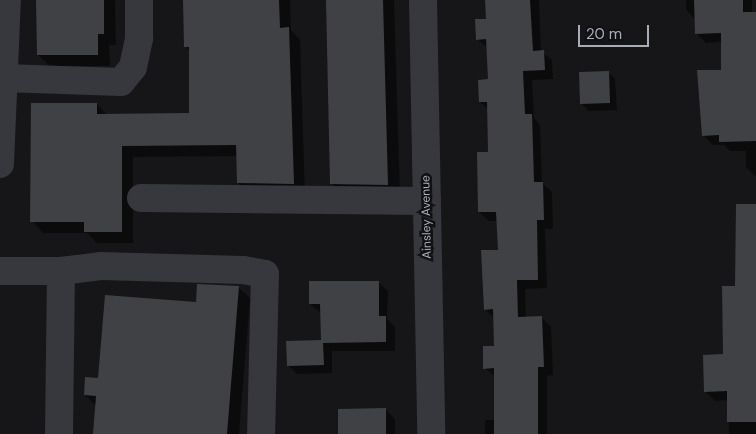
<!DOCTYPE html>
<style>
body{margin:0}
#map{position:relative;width:756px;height:434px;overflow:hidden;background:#161618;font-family:"DM Sans",sans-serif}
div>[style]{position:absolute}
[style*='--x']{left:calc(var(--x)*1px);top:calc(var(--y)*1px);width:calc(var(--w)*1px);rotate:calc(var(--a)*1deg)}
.shadow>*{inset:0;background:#0007}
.building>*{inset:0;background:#404145}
.minor>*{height:28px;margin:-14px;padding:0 14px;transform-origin:14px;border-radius:14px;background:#37383d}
span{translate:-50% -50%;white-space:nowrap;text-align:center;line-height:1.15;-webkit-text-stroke:5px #111113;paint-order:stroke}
.street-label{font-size:12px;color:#a8adb8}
.scale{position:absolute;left:578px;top:25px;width:71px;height:22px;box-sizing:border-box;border:2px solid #a8adb8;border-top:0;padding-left:6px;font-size:15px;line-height:18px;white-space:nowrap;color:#a8adb8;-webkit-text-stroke:4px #111113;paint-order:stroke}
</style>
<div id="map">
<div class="shadow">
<i style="clip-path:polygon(38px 0,115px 0,116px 45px,109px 45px,110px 66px,50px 66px,38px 55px)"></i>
<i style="clip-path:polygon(185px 0,290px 0,291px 30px,300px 40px,305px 195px,250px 195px,238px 183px,238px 156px,133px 157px,133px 243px,97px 243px,87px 233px,43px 233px,32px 221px,97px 104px,107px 115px,191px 114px,190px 51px,185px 46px)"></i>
<i style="clip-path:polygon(327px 0,394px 0,400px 196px,343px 196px,332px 184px)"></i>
<i style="clip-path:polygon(486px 0,539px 0,541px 51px,552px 60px,553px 79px,532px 80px,534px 118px,540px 125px,542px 183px,552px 192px,553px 229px,545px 229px,547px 288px,525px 289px,526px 318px,542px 318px,551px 327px,553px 375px,547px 376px,547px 434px,485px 434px,485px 420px,495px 420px,495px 377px,485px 368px,495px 347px,494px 318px,485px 309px,499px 251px,498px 221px,489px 221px,479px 212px,489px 153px,488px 109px,480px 102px,489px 80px,488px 48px,477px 39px,487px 20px)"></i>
<i style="clip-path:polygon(686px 0,752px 0,752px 13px,756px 13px,756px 177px,746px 167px,746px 151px,730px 151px,724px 145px,713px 145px,703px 135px,722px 71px,722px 42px,706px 43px,696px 33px,696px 20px,686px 10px)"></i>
<i style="clip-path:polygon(608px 72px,615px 79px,617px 110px,589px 111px,582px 104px)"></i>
<i style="clip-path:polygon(756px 205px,756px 434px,729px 434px,728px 400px,715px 401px,705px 391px,724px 355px)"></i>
<i style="clip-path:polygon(378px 282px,388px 291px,387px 319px,395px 327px,395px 351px,332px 351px,332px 373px,297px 374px,288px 365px,322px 341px,321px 313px,310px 304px)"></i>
<i style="clip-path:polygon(238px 287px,250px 298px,239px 434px,94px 434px,96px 406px,85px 395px,99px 379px,197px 304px)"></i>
<i style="clip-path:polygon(385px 409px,395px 419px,395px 434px,339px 434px)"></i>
</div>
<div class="building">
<i style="clip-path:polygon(36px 0,104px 0,104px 34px,98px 34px,98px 55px,37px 55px)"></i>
<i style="clip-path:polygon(183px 0,279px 0,280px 28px,289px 27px,294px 184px,237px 183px,236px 145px,122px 146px,122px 232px,84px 232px,84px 222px,30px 222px,31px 103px,97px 103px,97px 114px,189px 113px,189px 47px,184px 47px)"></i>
<i style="clip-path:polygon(326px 0,383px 0,388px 185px,330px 184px)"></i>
<i style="clip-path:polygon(485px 0,530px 0,533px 51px,544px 50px,545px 70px,523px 71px,525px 114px,532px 114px,534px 182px,543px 182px,544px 220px,537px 220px,538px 280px,517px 280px,518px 317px,542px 316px,544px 367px,538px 367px,538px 434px,494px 434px,494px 368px,483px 369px,483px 346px,494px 346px,493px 309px,484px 310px,481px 250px,498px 250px,496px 212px,478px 212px,477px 152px,488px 152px,487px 102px,479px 102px,478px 80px,488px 79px,486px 39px,476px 40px,475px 19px,486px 19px)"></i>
<i style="clip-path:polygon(694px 0,743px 0,743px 12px,756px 12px,756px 141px,719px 142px,719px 135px,702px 136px,697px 70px,721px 70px,721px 33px,695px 34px)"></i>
<i style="clip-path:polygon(609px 71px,610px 103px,580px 104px,579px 72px)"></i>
<i style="clip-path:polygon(736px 204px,756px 204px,756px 422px,727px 422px,727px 391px,704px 392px,703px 355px,723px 354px,722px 286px,735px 286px)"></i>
<i style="clip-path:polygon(309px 281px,379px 281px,379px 316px,386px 316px,386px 342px,323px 343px,324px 365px,287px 366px,286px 341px,321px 340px,320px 304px,309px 304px)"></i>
<i style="clip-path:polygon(197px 284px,239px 286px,227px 434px,93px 434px,96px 396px,84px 395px,85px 377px,98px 378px,105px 295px,196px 302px)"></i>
<i style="clip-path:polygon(386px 408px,386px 434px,338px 434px,338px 409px)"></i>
</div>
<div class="minor">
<i style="--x:423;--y:0;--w:434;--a:88.9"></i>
<i style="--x:3;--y:78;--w:118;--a:1.9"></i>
<i style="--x:121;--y:82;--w:19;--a:-51"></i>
<i style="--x:133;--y:67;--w:30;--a:-78"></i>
<i style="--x:139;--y:38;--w:38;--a:-90"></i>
<i style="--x:0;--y:164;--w:164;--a:-87.6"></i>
<i style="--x:141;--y:198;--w:286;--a:0.6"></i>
<i style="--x:0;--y:271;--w:61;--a:0"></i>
<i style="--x:61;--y:271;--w:163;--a:90.7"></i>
<i style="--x:61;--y:271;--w:40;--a:-7.1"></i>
<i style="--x:101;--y:266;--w:142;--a:1.6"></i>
<i style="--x:243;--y:270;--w:22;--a:10"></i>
<i style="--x:265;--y:274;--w:160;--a:91.4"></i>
</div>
<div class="street-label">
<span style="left:427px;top:217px;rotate:-91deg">Ainsley Avenue</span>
</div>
<div class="scale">20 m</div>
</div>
